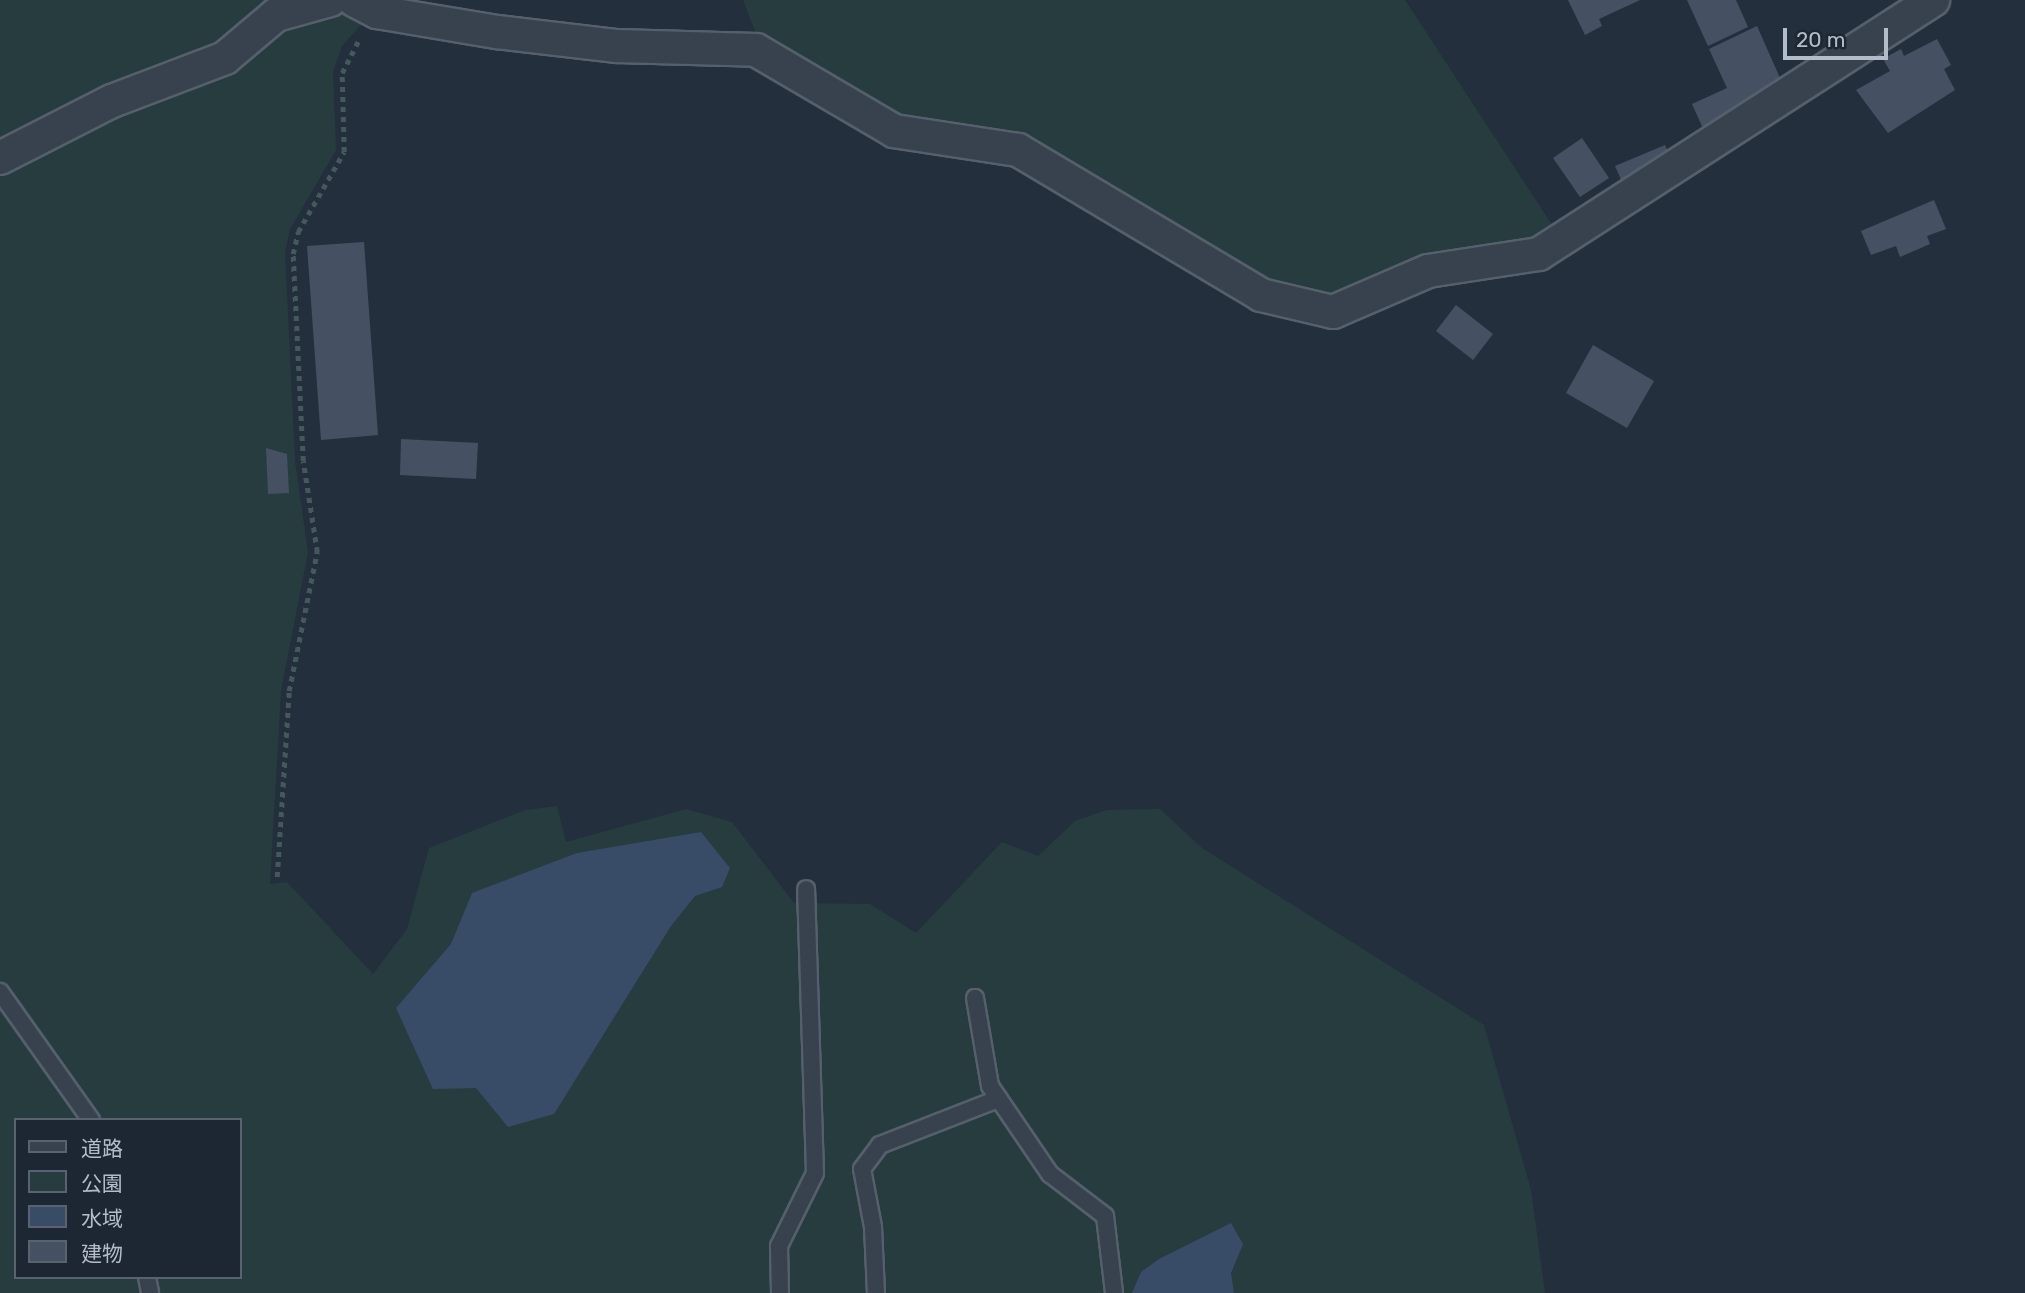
<!DOCTYPE html>
<meta charset="utf-8">
<style>
body{margin:0}
#map{position:relative;width:2025px;height:1293px;overflow:hidden;background:#242f3e;font-family:Rubik,"Noto Sans JP",sans-serif}
div>[style]{position:absolute}
[style*='--x']{left:calc(var(--x)*1px);top:calc(var(--y)*1px);width:calc(var(--w)*1px);rotate:calc(var(--a)*1deg)}
.green>*{inset:0;background:#263c3f}
.water>*{inset:0;background:#394c67}
.building>*{inset:0;background:#455162}
.path>*{height:4.5px;margin-top:-2.25px;transform-origin:0;background:repeating-linear-gradient(90deg,#44595c 0 5px,transparent 0 10px)}
.roads{filter:drop-shadow(2px 0 #565f6c) drop-shadow(-2px 0 #565f6c) drop-shadow(0 2px #565f6c) drop-shadow(0 -2px #565f6c)}
.service>*{height:16px;margin:-8px;padding:0 8px;transform-origin:8px;border-radius:8px;background:#38414e}
.minor>*{height:32px;margin:-16px;padding:0 16px;transform-origin:16px;border-radius:16px;background:#38414e}
span{translate:-50% -50%;white-space:nowrap;text-align:center;line-height:1.15;-webkit-text-stroke:7px #1d2633;paint-order:stroke}
.legend{position:absolute;left:14px;top:1118px;width:228px;height:161px;box-sizing:border-box;background:#1d2633;border:2px solid #59626f;margin:0;padding:9px 12px;list-style:none;font-size:21px;color:#b4bcc9}
.legend li{display:flex;align-items:center;gap:14px;height:35px}
.legend b{width:35px;border:2px solid #59626f}
.scale{position:absolute;left:1783px;top:28px;width:105px;height:32px;box-sizing:border-box;border:4px solid #b4bcc9;border-top:0;padding-left:9px;font-size:21px;line-height:24px;white-space:nowrap;color:#b4bcc9;-webkit-text-stroke:5px #1d2633;paint-order:stroke}
</style>
<div id="map">
<div class="green">
<i style="clip-path:polygon(0 0,284px 0,219px 49px,0 146px)"></i>
<i style="clip-path:polygon(743px 0,1405px 0,1556px 231px,1534px 244px,1332px 301px,1265px 286px,1070px 164px,897px 121px,758px 39px)"></i>
<i style="clip-path:polygon(evenodd,355px 9px,361px 25px,342px 46px,333px 72px,336px 150px,290px 229px,285px 253px,295px 461px,308px 552px,281px 691px,270px 884px,287px 882px,373px 974px,407px 929px,429px 848px,525px 810px,557px 806px,566px 842px,686px 809px,732px 822px,794px 903px,870px 904px,916px 933px,1002px 842px,1038px 856px,1075px 821px,1107px 810px,1160px 809px,1202px 848px,1484px 1025px,1531px 1190px,1545px 1293px,0 1293px,0 170px,305px 10px,355px 9px,16px 1120px,240px 1120px,240px 1277px,16px 1277px,16px 1120px)"></i>
</div>
<div class="water">
<i style="clip-path:polygon(701px 832px,730px 868px,722px 887px,695px 896px,671px 926px,554px 1114px,508px 1127px,476px 1088px,433px 1089px,396px 1008px,451px 944px,472px 893px,577px 853px)"></i>
<i style="clip-path:polygon(1231px 1223px,1243px 1244px,1231px 1273px,1234px 1293px,1132px 1293px,1141px 1272px,1159px 1259px)"></i>
</div>
<div class="building">
<i style="clip-path:polygon(1568px 0,1640px 0,1599px 19px,1602px 26px,1585px 35px)"></i>
<i style="clip-path:polygon(1687px 0,1736px 0,1748px 27px,1708px 46px)"></i>
<i style="clip-path:polygon(1757px 26px,1784px 87px,1705px 133px,1692px 104px,1727px 88px,1709px 49px)"></i>
<i style="clip-path:polygon(1937px 39px,1951px 65px,1944px 69px,1955px 90px,1888px 133px,1856px 90px,1890px 71px,1883px 59px,1901px 49px,1904px 56px)"></i>
<i style="clip-path:polygon(1582px 138px,1609px 178px,1580px 197px,1553px 158px)"></i>
<i style="clip-path:polygon(1665px 145px,1673px 163px,1623px 184px,1615px 166px)"></i>
<i style="clip-path:polygon(1934px 200px,1946px 229px,1927px 236px,1930px 244px,1900px 257px,1896px 246px,1871px 255px,1861px 231px)"></i>
<i style="clip-path:polygon(364px 242px,378px 435px,321px 440px,307px 246px)"></i>
<i style="clip-path:polygon(1456px 305px,1493px 334px,1473px 360px,1436px 331px)"></i>
<i style="clip-path:polygon(1593px 345px,1654px 381px,1627px 428px,1566px 393px)"></i>
<i style="clip-path:polygon(401px 439px,478px 443px,476px 479px,400px 475px)"></i>
<i style="clip-path:polygon(266px 448px,287px 454px,289px 493px,268px 494px)"></i>
</div>
<div class="path">
<i style="--x:277;--y:877;--w:186;--a:-86.3"></i>
<i style="--x:289;--y:691;--w:142;--a:-78.6"></i>
<i style="--x:317;--y:552;--w:92;--a:-98.7"></i>
<i style="--x:303;--y:461;--w:207;--a:-92.8"></i>
<i style="--x:293;--y:254;--w:23;--a:-77"></i>
<i style="--x:298;--y:232;--w:92;--a:-60.1"></i>
<i style="--x:344;--y:152;--w:79;--a:-91.5"></i>
<i style="--x:342;--y:73;--w:37;--a:-63"></i>
</div>
<div class="roads">
<div class="service">
<i style="--x:0;--y:992;--w:157;--a:54.6"></i>
<i style="--x:975;--y:998;--w:89;--a:80.3"></i>
<i style="--x:990;--y:1086;--w:107;--a:55.7"></i>
<i style="--x:1050;--y:1174;--w:69;--a:37.4"></i>
<i style="--x:1105;--y:1216;--w:78;--a:83.3"></i>
<i style="--x:147;--y:1277;--w:16;--a:79"></i>
<i style="--x:780;--y:1293;--w:47;--a:-91.2"></i>
<i style="--x:779;--y:1246;--w:81;--a:-63.7"></i>
<i style="--x:815;--y:1173;--w:284;--a:-91.8"></i>
<i style="--x:876;--y:1293;--w:66;--a:-92.6"></i>
<i style="--x:873;--y:1227;--w:59;--a:-100.7"></i>
<i style="--x:862;--y:1169;--w:30;--a:-53"></i>
<i style="--x:880;--y:1145;--w:127;--a:-21.3"></i>
</div>
<div class="minor">
<i style="--x:354;--y:0;--w:26;--a:28"></i>
<i style="--x:377;--y:12;--w:122;--a:9.5"></i>
<i style="--x:497;--y:32;--w:121;--a:6.7"></i>
<i style="--x:617;--y:46;--w:139;--a:1.6"></i>
<i style="--x:756;--y:50;--w:160;--a:30.4"></i>
<i style="--x:894;--y:131;--w:125;--a:8.7"></i>
<i style="--x:1018;--y:150;--w:283;--a:30.8"></i>
<i style="--x:1261;--y:295;--w:74;--a:13.3"></i>
<i style="--x:1333;--y:312;--w:103;--a:-23.3"></i>
<i style="--x:1428;--y:271;--w:112;--a:-8.7"></i>
<i style="--x:1539;--y:254;--w:469;--a:-32.8"></i>
<i style="--x:0;--y:158;--w:126;--a:-27"></i>
<i style="--x:112;--y:101;--w:121;--a:-20.8"></i>
<i style="--x:225;--y:58;--w:67;--a:-40.1"></i>
<i style="--x:276;--y:15;--w:56;--a:-15.5"></i>
</div>
</div>
<ul class="legend">
<li><b style="height:9px;background:#38414e"></b>道路</li>
<li><b style="height:19px;background:#263c3f"></b>公園</li>
<li><b style="height:19px;background:#394c67"></b>水域</li>
<li><b style="height:19px;background:#455162"></b>建物</li>
</ul>
<div class="scale">20 m</div>
</div>
